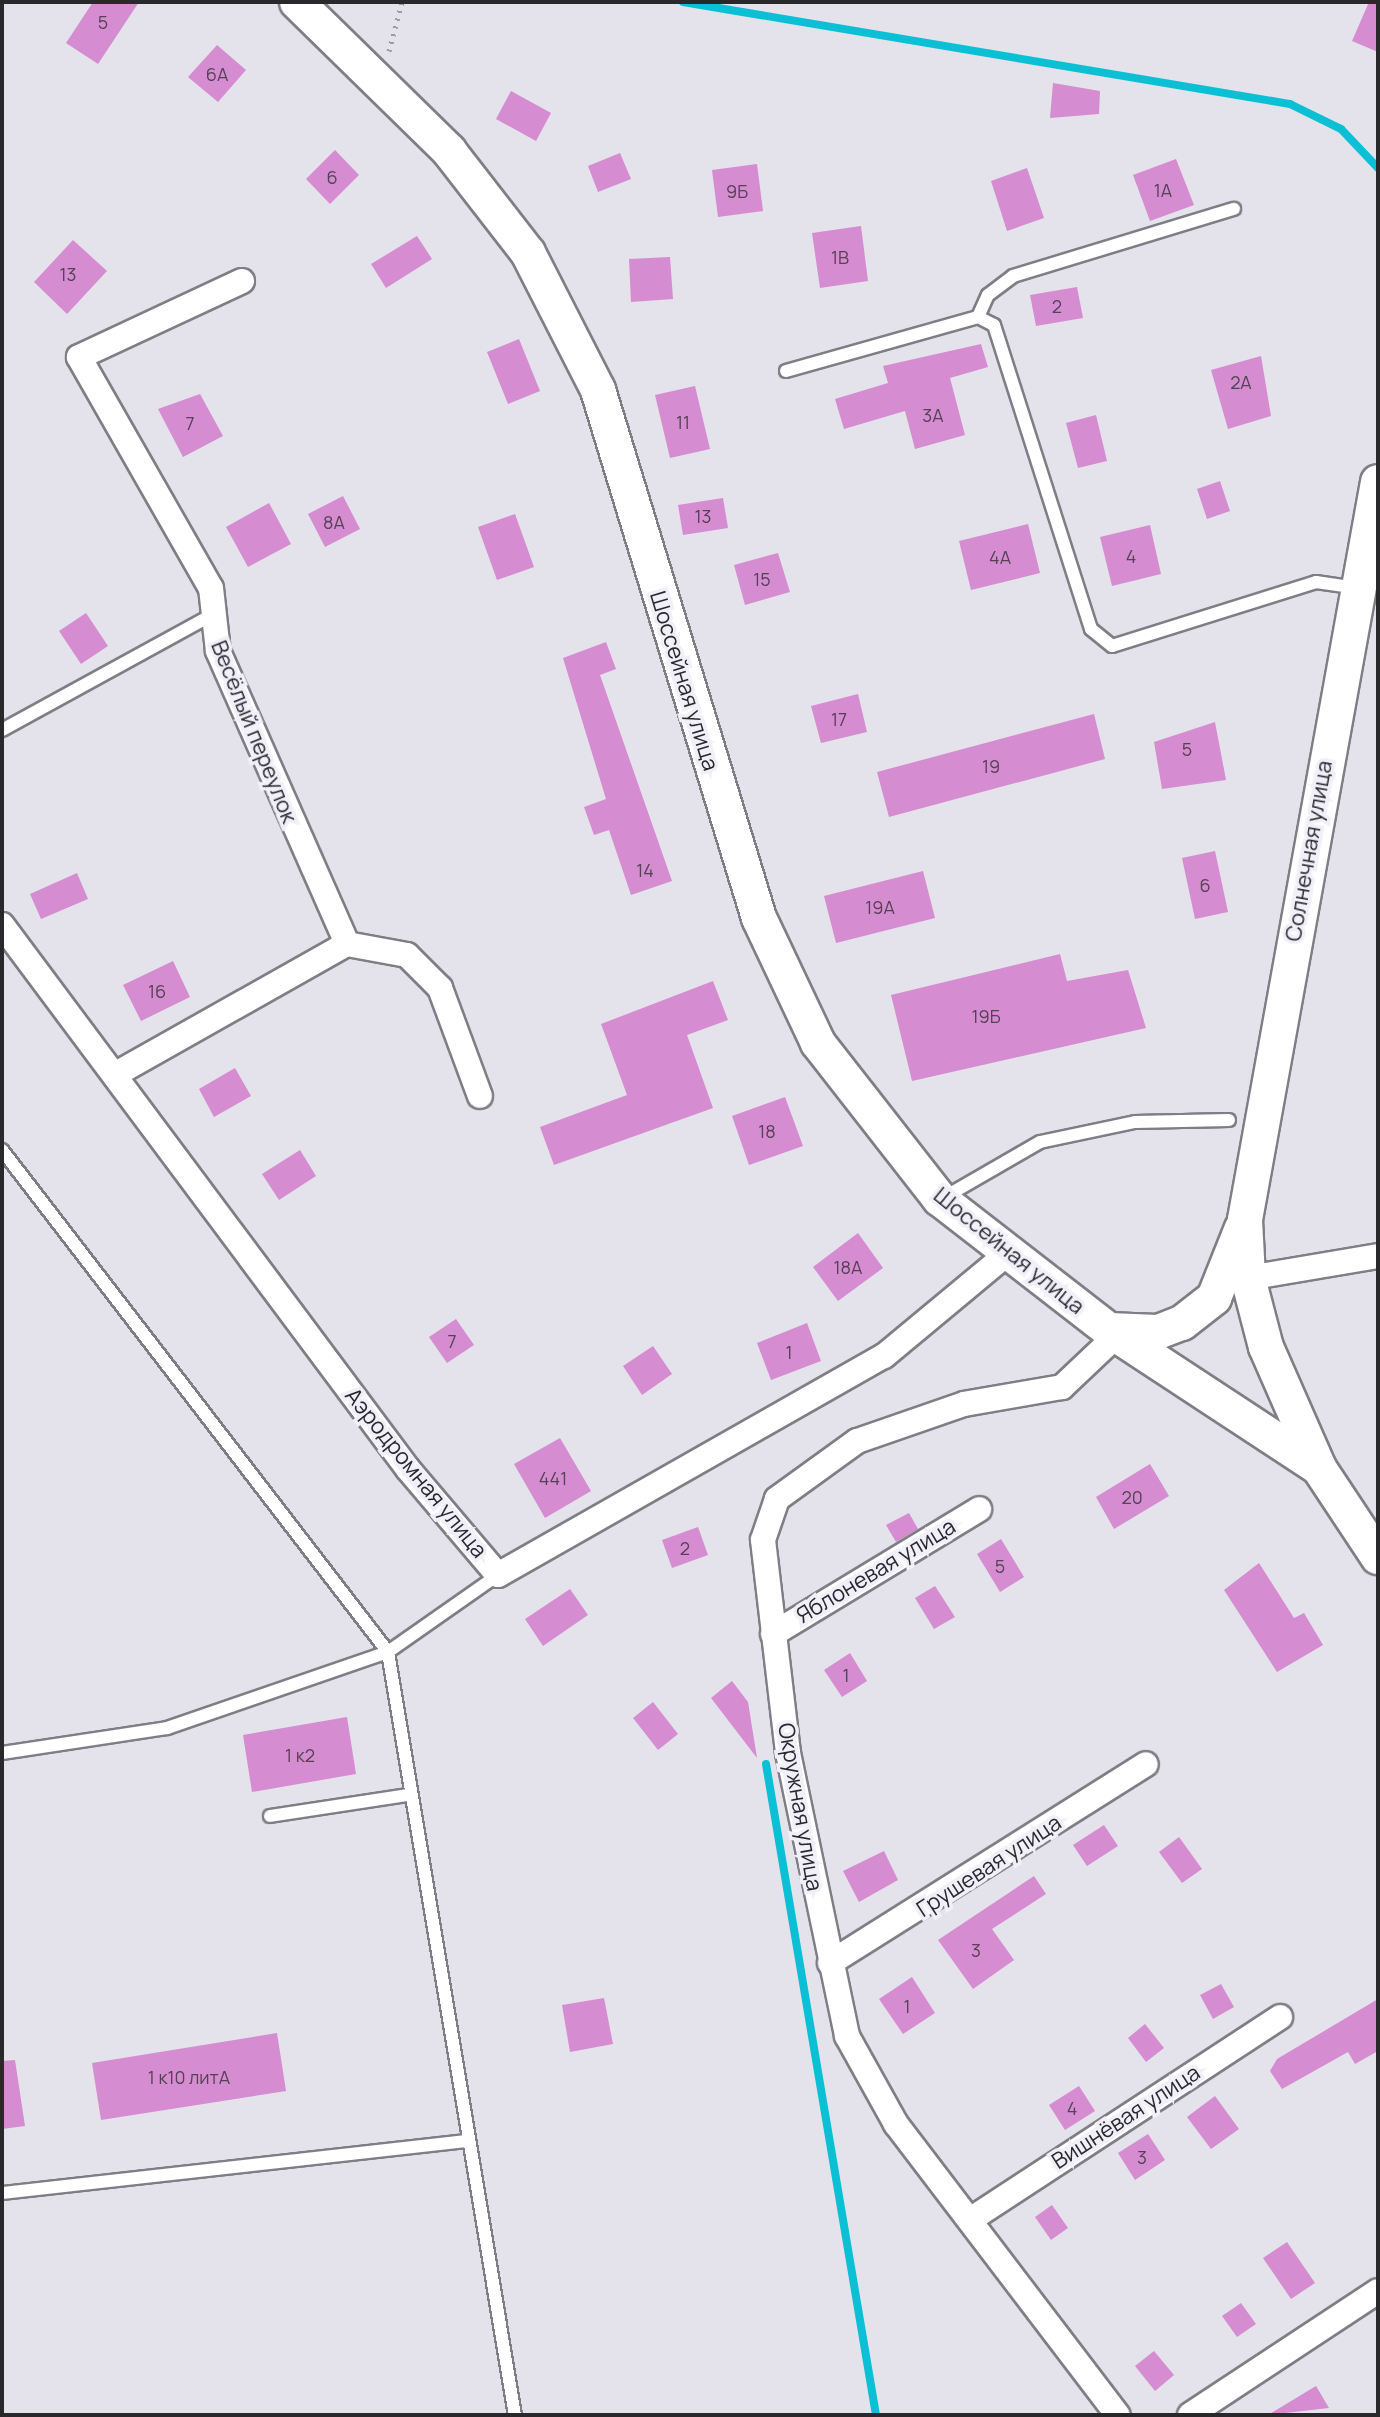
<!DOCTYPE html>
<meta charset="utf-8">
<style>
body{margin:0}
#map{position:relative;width:1380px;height:2417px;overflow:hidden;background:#e4e2eb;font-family:Manrope,sans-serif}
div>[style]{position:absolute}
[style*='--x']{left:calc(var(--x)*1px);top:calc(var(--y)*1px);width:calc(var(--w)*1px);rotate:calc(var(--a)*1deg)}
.stream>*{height:8px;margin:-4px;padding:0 4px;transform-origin:4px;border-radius:4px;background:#0bc0d5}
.building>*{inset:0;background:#d68cd0}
.path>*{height:5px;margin-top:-2.5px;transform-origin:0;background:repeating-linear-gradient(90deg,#9c9ba1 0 2px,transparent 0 8px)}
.roads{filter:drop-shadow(2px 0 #7f7e85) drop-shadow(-2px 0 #7f7e85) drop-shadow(0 2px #7f7e85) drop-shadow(0 -2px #7f7e85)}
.service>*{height:12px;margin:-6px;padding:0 6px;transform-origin:6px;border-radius:6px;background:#fff}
.minor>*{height:24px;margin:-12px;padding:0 12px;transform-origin:12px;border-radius:12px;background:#fff}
.secondary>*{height:34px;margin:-17px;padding:0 17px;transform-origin:17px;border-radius:17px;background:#fff}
span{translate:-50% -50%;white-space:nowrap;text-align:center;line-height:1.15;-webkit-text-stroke:7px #f1eff8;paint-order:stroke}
.number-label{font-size:18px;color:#544255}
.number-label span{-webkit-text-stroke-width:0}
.street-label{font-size:22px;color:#29292c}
.frame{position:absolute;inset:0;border:4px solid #29292c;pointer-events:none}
</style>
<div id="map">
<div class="stream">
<i style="--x:683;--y:2;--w:616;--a:9.54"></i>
<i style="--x:1290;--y:104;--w:57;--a:26.1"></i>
<i style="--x:1341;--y:129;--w:54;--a:46.5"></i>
<i style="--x:766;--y:1764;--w:660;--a:80.41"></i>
</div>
<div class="building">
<i style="clip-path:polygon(93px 2px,139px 2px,98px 64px,66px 43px)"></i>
<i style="clip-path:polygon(1369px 2px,1378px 2px,1378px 52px,1352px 41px)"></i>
<i style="clip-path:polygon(217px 45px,246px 70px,218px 102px,188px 77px)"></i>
<i style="clip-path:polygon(1053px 83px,1100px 91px,1099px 114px,1050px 118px)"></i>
<i style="clip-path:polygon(511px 91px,551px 113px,536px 141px,496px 119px)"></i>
<i style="clip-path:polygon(335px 150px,359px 175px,330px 204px,306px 179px)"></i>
<i style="clip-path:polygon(620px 153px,631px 179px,598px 192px,588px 166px)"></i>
<i style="clip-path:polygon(1176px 159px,1194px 205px,1150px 221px,1133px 175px)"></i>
<i style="clip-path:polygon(757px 164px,763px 211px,718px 217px,712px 170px)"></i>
<i style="clip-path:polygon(1027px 168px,1044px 218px,1007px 231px,991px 181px)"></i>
<i style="clip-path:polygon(861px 226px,868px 281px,820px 288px,812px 233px)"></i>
<i style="clip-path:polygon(417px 236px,432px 259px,386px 288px,371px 264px)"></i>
<i style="clip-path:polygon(73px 240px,107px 271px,67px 314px,34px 282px)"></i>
<i style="clip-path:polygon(670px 257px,673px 299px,631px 302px,629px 259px)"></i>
<i style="clip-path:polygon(1077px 287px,1083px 318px,1036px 326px,1030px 295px)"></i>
<i style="clip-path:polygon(519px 339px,540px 391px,508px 404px,487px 352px)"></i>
<i style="clip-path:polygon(981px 344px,988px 367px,950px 378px,965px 435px,915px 449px,905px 411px,844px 429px,835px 399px,888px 383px,883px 366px)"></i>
<i style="clip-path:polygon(1261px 356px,1271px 416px,1228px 429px,1211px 370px)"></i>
<i style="clip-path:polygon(695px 386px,710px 449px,670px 458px,655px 395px)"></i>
<i style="clip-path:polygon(200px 394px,223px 436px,183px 457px,158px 409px)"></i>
<i style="clip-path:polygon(1096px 415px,1107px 461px,1078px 468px,1066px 423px)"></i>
<i style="clip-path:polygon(1220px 481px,1230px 511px,1207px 519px,1197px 489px)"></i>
<i style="clip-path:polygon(343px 496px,360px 529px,325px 547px,308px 514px)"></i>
<i style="clip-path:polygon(723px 498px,728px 528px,683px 535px,678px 505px)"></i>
<i style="clip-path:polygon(269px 503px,291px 544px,248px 567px,226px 527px)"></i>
<i style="clip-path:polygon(515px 514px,534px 567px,497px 580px,478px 527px)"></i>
<i style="clip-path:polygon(1028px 524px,1040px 573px,971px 590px,959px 541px)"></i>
<i style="clip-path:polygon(1150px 525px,1161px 574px,1112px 586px,1100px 537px)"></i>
<i style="clip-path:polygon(778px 553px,790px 592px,745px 605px,734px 565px)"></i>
<i style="clip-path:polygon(86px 613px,108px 646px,81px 664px,59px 631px)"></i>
<i style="clip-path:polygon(606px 642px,616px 669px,600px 675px,672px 881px,631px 895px,609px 830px,594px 835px,584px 807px,606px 799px,563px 658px)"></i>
<i style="clip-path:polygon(858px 694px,867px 732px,821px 743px,811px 706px)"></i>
<i style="clip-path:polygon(1094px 714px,1105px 759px,889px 817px,877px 772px)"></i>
<i style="clip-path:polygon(1215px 722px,1226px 780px,1162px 789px,1154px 742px)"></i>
<i style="clip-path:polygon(1215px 851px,1228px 912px,1195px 919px,1182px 858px)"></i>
<i style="clip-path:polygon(923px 871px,935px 918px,836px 943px,824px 896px)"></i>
<i style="clip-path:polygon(77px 873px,88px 899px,41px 919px,30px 894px)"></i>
<i style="clip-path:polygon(1060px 954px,1067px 981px,1128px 970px,1146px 1028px,912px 1081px,891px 995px)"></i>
<i style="clip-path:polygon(173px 961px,190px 997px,141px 1021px,123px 985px)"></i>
<i style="clip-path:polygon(713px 981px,728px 1020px,687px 1035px,713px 1108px,554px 1165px,540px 1127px,627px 1095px,601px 1024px)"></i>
<i style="clip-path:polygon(235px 1068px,251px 1096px,214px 1117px,199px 1089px)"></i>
<i style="clip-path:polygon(785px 1097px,803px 1146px,749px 1165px,732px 1116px)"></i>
<i style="clip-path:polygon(300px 1150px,316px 1176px,279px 1200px,262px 1174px)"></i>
<i style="clip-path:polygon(858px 1233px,883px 1268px,838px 1301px,813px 1267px)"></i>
<i style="clip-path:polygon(456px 1319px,474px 1345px,447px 1363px,429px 1337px)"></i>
<i style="clip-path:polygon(807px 1323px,821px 1361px,771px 1380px,757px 1343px)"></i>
<i style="clip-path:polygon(653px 1346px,672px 1374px,642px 1395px,623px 1366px)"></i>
<i style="clip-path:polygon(560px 1438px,591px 1491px,545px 1518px,514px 1464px)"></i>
<i style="clip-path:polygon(1150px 1464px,1169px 1496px,1114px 1529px,1096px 1497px)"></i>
<i style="clip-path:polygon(909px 1513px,918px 1529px,896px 1542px,886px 1525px)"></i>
<i style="clip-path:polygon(698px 1527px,708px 1555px,672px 1568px,662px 1540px)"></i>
<i style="clip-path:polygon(1001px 1539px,1024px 1577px,1000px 1592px,977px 1554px)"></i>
<i style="clip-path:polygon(1259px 1563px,1294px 1618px,1304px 1613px,1323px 1645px,1277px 1672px,1224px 1590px)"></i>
<i style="clip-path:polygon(935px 1586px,955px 1617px,934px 1629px,915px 1598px)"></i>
<i style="clip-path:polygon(570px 1589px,588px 1615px,543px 1646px,525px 1619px)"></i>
<i style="clip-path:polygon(850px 1653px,867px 1681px,842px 1697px,824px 1670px)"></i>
<i style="clip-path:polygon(732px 1681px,748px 1702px,757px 1758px,711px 1698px)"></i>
<i style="clip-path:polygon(653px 1702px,678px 1734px,658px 1750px,633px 1718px)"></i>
<i style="clip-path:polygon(347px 1717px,356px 1774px,252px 1792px,243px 1735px)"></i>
<i style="clip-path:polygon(1104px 1825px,1118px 1846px,1087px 1866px,1073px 1845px)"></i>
<i style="clip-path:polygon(1179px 1837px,1202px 1869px,1182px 1883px,1159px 1852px)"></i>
<i style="clip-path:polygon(884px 1851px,898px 1880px,859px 1902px,843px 1871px)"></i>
<i style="clip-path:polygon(1034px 1876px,1046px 1894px,992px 1929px,1014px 1960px,973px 1989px,938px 1940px)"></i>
<i style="clip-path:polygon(912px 1977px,935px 2013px,903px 2034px,879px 1999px)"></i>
<i style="clip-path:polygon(1221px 1984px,1234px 2007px,1213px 2019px,1200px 1995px)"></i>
<i style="clip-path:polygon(604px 1998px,613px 2044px,570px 2052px,562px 2005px)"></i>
<i style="clip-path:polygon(1378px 1999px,1378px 2051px,1355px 2064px,1348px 2052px,1282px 2089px,1270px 2071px,1277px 2059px)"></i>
<i style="clip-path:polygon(1145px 2024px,1164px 2048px,1146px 2062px,1128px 2038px)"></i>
<i style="clip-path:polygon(277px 2033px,286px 2091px,101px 2120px,92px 2063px)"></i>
<i style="clip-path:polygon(15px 2060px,25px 2126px,2px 2129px,2px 2061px)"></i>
<i style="clip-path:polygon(1079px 2086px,1095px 2111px,1065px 2130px,1049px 2105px)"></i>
<i style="clip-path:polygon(1215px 2096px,1239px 2129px,1211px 2149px,1187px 2117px)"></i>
<i style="clip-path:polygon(1148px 2134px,1165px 2160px,1135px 2180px,1118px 2153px)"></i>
<i style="clip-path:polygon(1052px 2205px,1068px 2228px,1051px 2240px,1035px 2217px)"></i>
<i style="clip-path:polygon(1287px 2242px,1315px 2283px,1291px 2299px,1263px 2258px)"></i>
<i style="clip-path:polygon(1241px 2303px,1256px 2324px,1237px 2337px,1222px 2316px)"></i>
<i style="clip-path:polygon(1154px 2351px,1174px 2375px,1155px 2391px,1135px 2366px)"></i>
<i style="clip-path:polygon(1316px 2386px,1329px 2408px,1268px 2415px)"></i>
</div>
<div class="path">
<i style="--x:389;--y:51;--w:51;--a:-75.1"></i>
</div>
<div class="roads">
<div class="service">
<i style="--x:978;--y:317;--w:24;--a:-66"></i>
<i style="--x:988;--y:295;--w:31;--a:-37"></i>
<i style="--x:1013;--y:276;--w:231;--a:-16.9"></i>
<i style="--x:786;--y:371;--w:199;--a:-15.7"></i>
<i style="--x:978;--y:317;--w:18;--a:27"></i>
<i style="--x:994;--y:325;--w:319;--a:72.3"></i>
<i style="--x:1091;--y:629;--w:27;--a:39"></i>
<i style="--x:1112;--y:646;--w:214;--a:-17.4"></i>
<i style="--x:1316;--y:582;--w:41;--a:8.3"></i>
<i style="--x:2;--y:730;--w:239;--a:-28.7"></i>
<i style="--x:2;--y:1150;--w:633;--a:52.44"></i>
<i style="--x:388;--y:1652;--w:773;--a:80.55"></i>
<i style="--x:943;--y:1198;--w:112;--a:-30"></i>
<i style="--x:1040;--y:1142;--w:97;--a:-11.9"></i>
<i style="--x:1135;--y:1122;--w:94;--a:-1.2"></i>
<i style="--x:2;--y:1753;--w:167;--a:-8.6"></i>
<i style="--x:167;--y:1728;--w:234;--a:-19"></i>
<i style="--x:388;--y:1652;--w:134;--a:-35"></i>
<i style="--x:270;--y:1816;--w:139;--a:-8.7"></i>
<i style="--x:2;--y:2193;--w:468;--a:-6.4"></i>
</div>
<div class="minor">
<i style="--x:242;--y:281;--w:180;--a:155"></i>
<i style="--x:79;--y:357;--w:266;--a:60.3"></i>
<i style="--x:211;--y:588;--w:63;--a:83.7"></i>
<i style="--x:218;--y:651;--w:320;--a:66.2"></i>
<i style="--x:347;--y:944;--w:61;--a:10.4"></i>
<i style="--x:407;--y:955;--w:47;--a:45"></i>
<i style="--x:440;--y:988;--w:115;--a:69.7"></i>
<i style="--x:2;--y:925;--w:679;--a:53.27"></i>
<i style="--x:408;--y:1469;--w:139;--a:49.7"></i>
<i style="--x:498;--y:1575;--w:444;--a:-29.6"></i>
<i style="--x:884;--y:1356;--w:160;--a:-39.7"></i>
<i style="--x:116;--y:1074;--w:265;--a:-29.4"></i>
<i style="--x:1248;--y:1278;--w:132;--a:-9.6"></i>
<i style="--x:1117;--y:1335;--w:76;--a:136.6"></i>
<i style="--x:1062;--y:1387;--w:99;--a:170.2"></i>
<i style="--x:964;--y:1404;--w:113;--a:160.9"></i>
<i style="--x:857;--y:1441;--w:99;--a:144.1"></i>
<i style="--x:777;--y:1499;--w:43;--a:108.9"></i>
<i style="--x:763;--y:1540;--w:214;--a:83.3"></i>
<i style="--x:788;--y:1753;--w:289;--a:78.2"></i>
<i style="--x:847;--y:2036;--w:101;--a:60.9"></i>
<i style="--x:896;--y:2124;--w:366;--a:52.7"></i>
<i style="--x:773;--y:1634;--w:241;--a:-31.2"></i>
<i style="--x:830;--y:1963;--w:373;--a:-32.2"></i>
<i style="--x:973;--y:2218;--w:367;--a:-33.2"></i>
<i style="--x:1190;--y:2415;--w:225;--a:-33.4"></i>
</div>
<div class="secondary">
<i style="--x:297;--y:2;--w:213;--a:44.4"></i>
<i style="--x:449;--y:151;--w:129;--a:52.2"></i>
<i style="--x:528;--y:253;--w:154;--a:62.9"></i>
<i style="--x:598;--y:390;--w:552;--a:73.04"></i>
<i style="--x:759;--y:918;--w:138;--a:64.7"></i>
<i style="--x:818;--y:1043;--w:198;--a:52"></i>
<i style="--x:940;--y:1199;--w:214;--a:37.8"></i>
<i style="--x:1109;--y:1330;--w:251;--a:33.3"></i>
<i style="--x:1378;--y:482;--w:750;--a:100.22"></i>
<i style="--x:1245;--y:1220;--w:58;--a:87"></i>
<i style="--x:1248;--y:1278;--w:71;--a:75.4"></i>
<i style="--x:1266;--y:1347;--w:132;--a:66.3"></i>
<i style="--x:1319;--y:1468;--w:107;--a:56.5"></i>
<i style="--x:1109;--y:1330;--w:49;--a:2.3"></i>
<i style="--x:1158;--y:1332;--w:26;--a:-21"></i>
<i style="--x:1182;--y:1323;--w:41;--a:-38"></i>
<i style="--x:1214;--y:1298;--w:75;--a:-68.2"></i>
</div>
</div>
<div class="number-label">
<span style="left:103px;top:22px">5</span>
<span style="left:217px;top:74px">6А</span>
<span style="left:332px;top:177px">6</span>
<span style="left:1163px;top:190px">1А</span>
<span style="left:737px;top:191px">9Б</span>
<span style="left:840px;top:257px">1В</span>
<span style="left:68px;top:274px">13</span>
<span style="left:1057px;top:306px">2</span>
<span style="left:1241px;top:382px">2А</span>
<span style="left:933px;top:415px">3А</span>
<span style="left:683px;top:422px">11</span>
<span style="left:190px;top:423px">7</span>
<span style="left:703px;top:516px">13</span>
<span style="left:334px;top:522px">8А</span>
<span style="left:1131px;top:556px">4</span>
<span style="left:1000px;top:557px">4А</span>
<span style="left:762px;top:579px">15</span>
<span style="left:839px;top:719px">17</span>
<span style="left:1187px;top:749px">5</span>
<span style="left:991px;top:766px">19</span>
<span style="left:645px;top:870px">14</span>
<span style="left:1205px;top:885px">6</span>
<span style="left:880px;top:907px">19А</span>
<span style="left:157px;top:991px">16</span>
<span style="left:986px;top:1016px">19Б</span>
<span style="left:767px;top:1131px">18</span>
<span style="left:848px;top:1267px">18А</span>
<span style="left:452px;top:1341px">7</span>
<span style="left:789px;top:1352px">1</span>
<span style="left:553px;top:1478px">441</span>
<span style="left:1132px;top:1497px">20</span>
<span style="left:685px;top:1548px">2</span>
<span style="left:1000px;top:1566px">5</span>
<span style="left:846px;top:1675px">1</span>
<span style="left:300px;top:1755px">1 к2</span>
<span style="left:976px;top:1950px">3</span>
<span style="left:907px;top:2006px">1</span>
<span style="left:189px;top:2077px">1 к10 литА</span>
<span style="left:1072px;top:2108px">4</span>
<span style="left:1142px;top:2157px">3</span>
</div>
<div class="street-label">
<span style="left:684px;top:681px;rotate:73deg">Шоссейная улица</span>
<span style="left:254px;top:732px;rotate:68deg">Весёлый переулок</span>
<span style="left:1309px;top:851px;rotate:-80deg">Солнечная улица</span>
<span style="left:1009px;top:1251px;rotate:39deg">Шоссейная улица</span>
<span style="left:416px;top:1473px;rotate:51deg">Аэродромная улица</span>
<span style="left:876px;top:1571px;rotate:-31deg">Яблоневая улица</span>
<span style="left:800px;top:1807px;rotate:80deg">Окружная улица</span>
<span style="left:989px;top:1866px;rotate:-33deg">Грушевая улица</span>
<span style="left:1126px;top:2117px;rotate:-33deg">Вишнёвая улица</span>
</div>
<div class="frame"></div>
</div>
